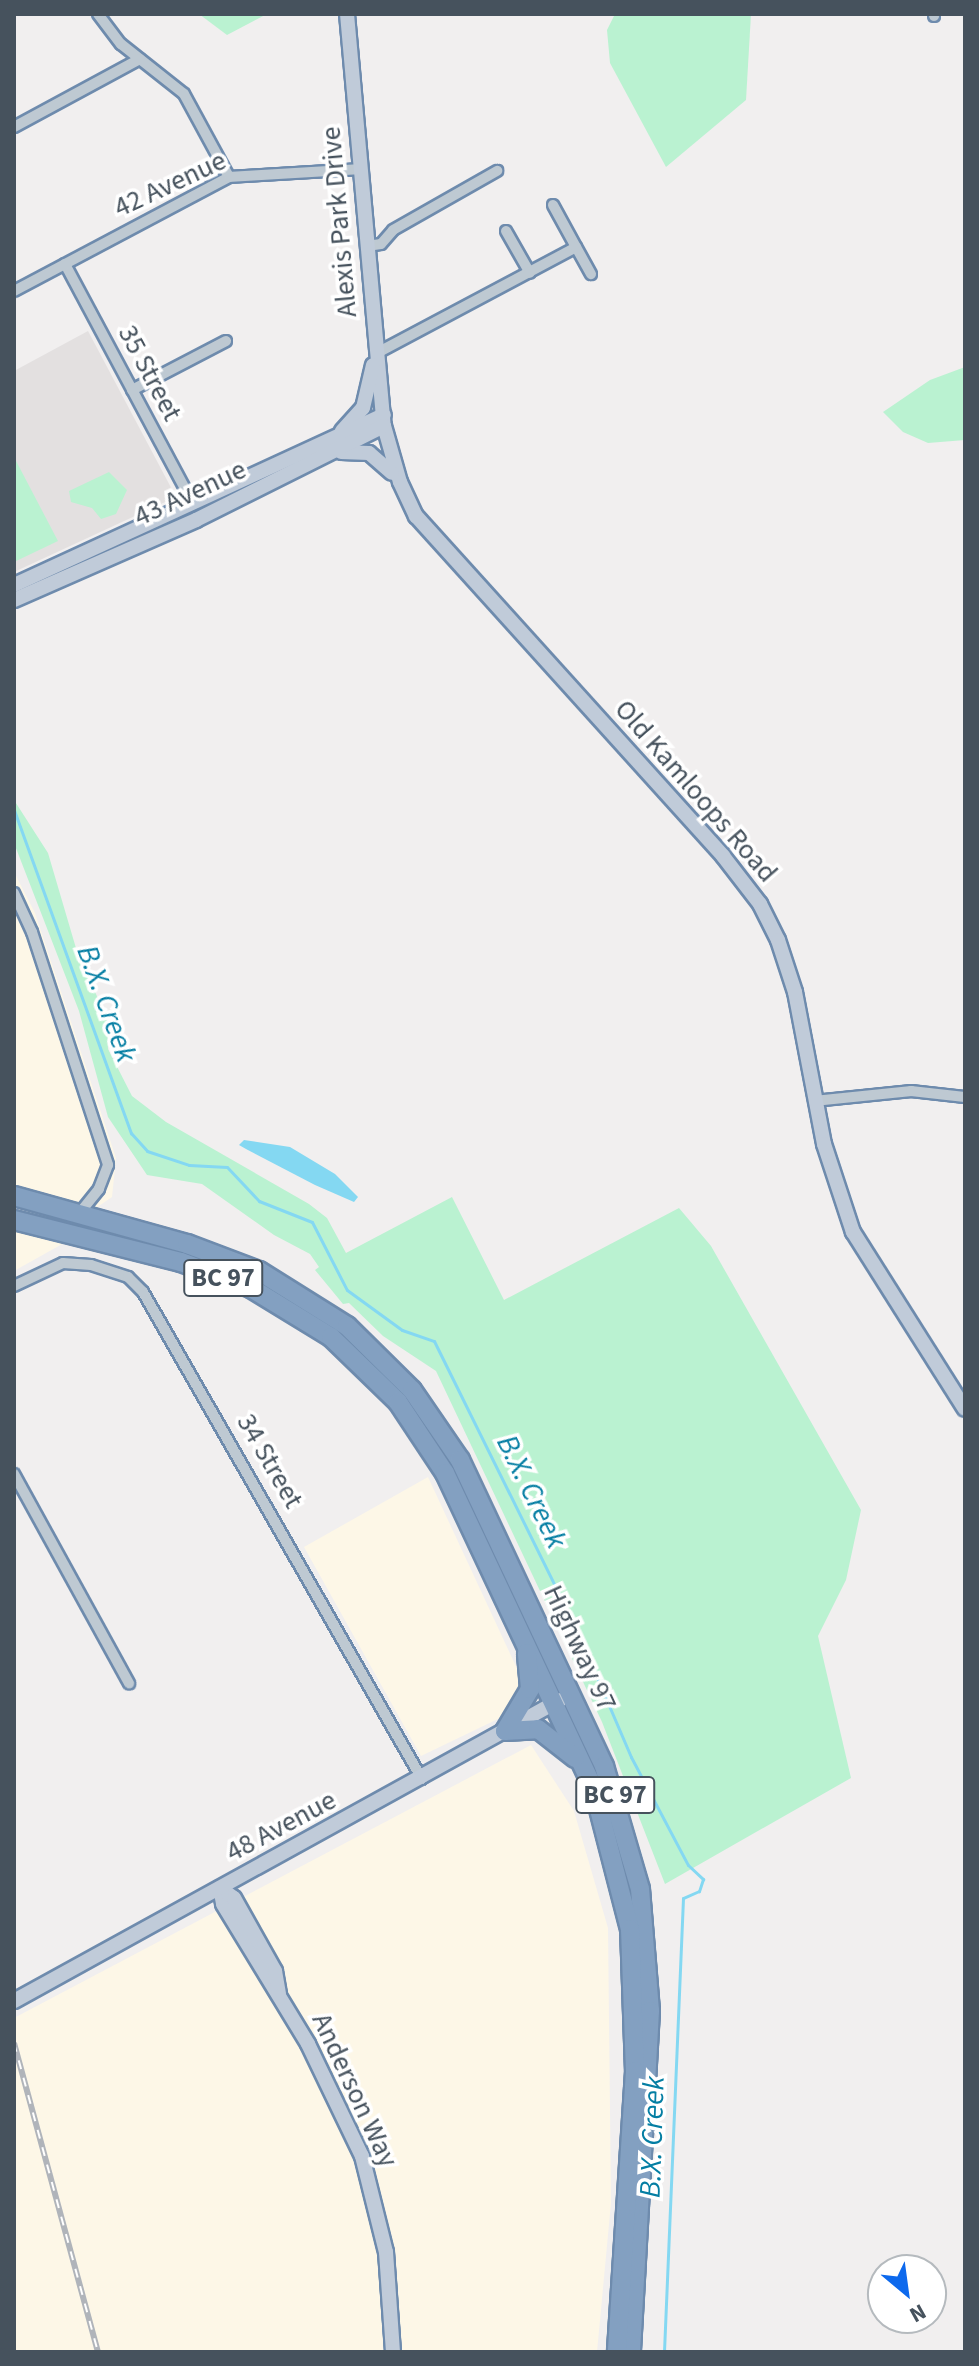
<!DOCTYPE html>
<style>
body{margin:0}
#map{position:relative;width:979px;height:2366px;overflow:hidden;background:#f1efef;font-family:"Source Sans 3",sans-serif}
div>[style]{position:absolute}
[style*='--x']{left:calc(var(--x)*1px);top:calc(var(--y)*1px);width:calc(var(--w)*1px);rotate:calc(var(--a)*1deg)}
.commercial>*{inset:0;background:#fdf7e7}
.education>*{inset:0;background:#e3e0e0}
.green>*{inset:0;background:#baf2d1}
.water>*{inset:0;background:#84d8f2}
.stream>*{height:3px;margin:-1.5px;padding:0 1.5px;transform-origin:1.5px;border-radius:1.5px;background:#84d8f2}
.roads{filter:drop-shadow(2px 0 #6e8bad) drop-shadow(-2px 0 #6e8bad) drop-shadow(0 2px #6e8bad) drop-shadow(0 -2px #6e8bad)}
.street>*{height:10px;margin:-5px;padding:0 5px;transform-origin:5px;border-radius:5px;background:#bec9d2}
.secondary>*{height:14px;margin:-7px;padding:0 7px;transform-origin:7px;border-radius:7px;background:#c0cbd9}
.highway>*{height:18px;margin:-9px;padding:0 9px;transform-origin:9px;border-radius:9px;background:#83a0c1}
.rail>*{height:6px;margin-top:-3px;transform-origin:0;background:repeating-linear-gradient(90deg,#fff 0 9px,#b0b4ba 0 18px);box-sizing:border-box;border-block:2px solid #b0b4ba}
span{translate:-50% -50%;white-space:nowrap;text-align:center;line-height:1.15;-webkit-text-stroke:7px #fff;paint-order:stroke}
.shield-label span{padding:2px 6px;background:#fff;border:2px solid;border-radius:6px;-webkit-text-stroke-width:0}
.shield-label{font-size:26px;color:#46525d;font-weight:700}
.street-label{font-size:28px;color:#46525d}
.water-label{font-size:30px;color:#047ea3;font-style:italic}
.frame{position:absolute;inset:0;border:16px solid #46525d;pointer-events:none}
.north{position:absolute;left:867px;top:2254px;width:80px;height:80px;box-sizing:border-box;background:#fff;border:2px solid #b5babe;border-radius:50%;rotate:151deg;font-size:22px;font-weight:700;line-height:32px;text-align:center;color:#46525d}
.north::after{content:'';display:block;margin:auto;width:28px;height:36px;background:#0d69ed;clip-path:polygon(50% 0,100% 100%,50% 72%,0 100%)}
</style>
<div id="map">
<div class="commercial">
<i style="clip-path:polygon(14px 872px,35px 913px,116px 1158px,112px 1197px,93px 1210px,14px 1189px)"></i>
<i style="clip-path:polygon(14px 1231px,15px 1231px,64px 1243px,14px 1271px)"></i>
<i style="clip-path:polygon(428px 1477px,520px 1675px,520px 1690px,502px 1717px,421px 1756px,304px 1547px)"></i>
<i style="clip-path:polygon(531px 1745px,574px 1811px,608px 1928px,611px 2203px,597px 2352px,14px 2352px,14px 2018px)"></i>
</div>
<div class="education">
<i style="clip-path:polygon(88px 331px,176px 497px,14px 572px,14px 371px)"></i>
</div>
<div class="green">
<i style="clip-path:polygon(199px 14px,267px 14px,227px 35px)"></i>
<i style="clip-path:polygon(615px 14px,751px 14px,746px 100px,666px 167px,610px 63px,607px 30px)"></i>
<i style="clip-path:polygon(965px 367px,965px 440px,928px 443px,903px 432px,883px 412px,930px 380px)"></i>
<i style="clip-path:polygon(14px 457px,58px 541px,14px 562px)"></i>
<i style="clip-path:polygon(109px 472px,127px 490px,116px 514px,101px 519px,92px 508px,71px 502px,69px 491px)"></i>
<i style="clip-path:polygon(14px 800px,48px 853px,78px 955px,107px 1018px,108px 1049px,132px 1096px,166px 1122px,309px 1204px,327px 1218px,346px 1253px,452px 1197px,504px 1300px,679px 1208px,711px 1246px,861px 1510px,846px 1580px,818px 1636px,851px 1778px,665px 1884px,602px 1722px,436px 1371px,383px 1336px,349px 1303px,343px 1304px,315px 1270px,319px 1267px,310px 1254px,274px 1235px,202px 1184px,147px 1175px,108px 1117px,79px 1011px,14px 843px)"></i>
</div>
<div class="water">
<i style="clip-path:polygon(244px 1140px,290px 1147px,335px 1174px,358px 1197px,354px 1202px,315px 1185px,246px 1149px,239px 1145px)"></i>
</div>
<div class="stream">
<i style="--x:14;--y:810;--w:344;--a:70.1"></i>
<i style="--x:131;--y:1133;--w:24;--a:48"></i>
<i style="--x:147;--y:1151;--w:44;--a:18.4"></i>
<i style="--x:189;--y:1165;--w:38;--a:3"></i>
<i style="--x:227;--y:1167;--w:47;--a:46.7"></i>
<i style="--x:259;--y:1201;--w:57;--a:21.6"></i>
<i style="--x:312;--y:1222;--w:76;--a:62.8"></i>
<i style="--x:347;--y:1290;--w:68;--a:36"></i>
<i style="--x:402;--y:1330;--w:34;--a:19"></i>
<i style="--x:434;--y:1341;--w:316;--a:63.7"></i>
<i style="--x:574;--y:1624;--w:145;--a:66.8"></i>
<i style="--x:631;--y:1757;--w:122;--a:62.2"></i>
<i style="--x:688;--y:1865;--w:21;--a:43"></i>
<i style="--x:703;--y:1879;--w:13;--a:108"></i>
<i style="--x:699;--y:1891;--w:17;--a:156"></i>
<i style="--x:683;--y:1898;--w:454;--a:92.4"></i>
</div>
<div class="roads">
<div class="street">
<i style="--x:98;--y:14;--w:38;--a:53"></i>
<i style="--x:121;--y:44;--w:80;--a:38.4"></i>
<i style="--x:184;--y:94;--w:94;--a:61.5"></i>
<i style="--x:934;--y:14;--w:2;--a:90"></i>
<i style="--x:14;--y:127;--w:143;--a:-28.4"></i>
<i style="--x:553;--y:205;--w:48;--a:61.3"></i>
<i style="--x:506;--y:231;--w:48;--a:60.3"></i>
<i style="--x:367;--y:246;--w:14;--a:-8"></i>
<i style="--x:381;--y:244;--w:18;--a:-49"></i>
<i style="--x:393;--y:230;--w:120;--a:-29.6"></i>
<i style="--x:65;--y:264;--w:272;--a:61.9"></i>
<i style="--x:14;--y:291;--w:243;--a:-27.9"></i>
<i style="--x:229;--y:177;--w:132;--a:-3.5"></i>
<i style="--x:377;--y:353;--w:225;--a:-28"></i>
<i style="--x:576;--y:247;--w:31;--a:61"></i>
<i style="--x:132;--y:390;--w:106;--a:-27.5"></i>
<i style="--x:14;--y:893;--w:43;--a:65.2"></i>
<i style="--x:32;--y:932;--w:245;--a:71.9"></i>
<i style="--x:108;--y:1165;--w:26;--a:111"></i>
<i style="--x:99;--y:1189;--w:32;--a:129"></i>
<i style="--x:814;--y:1101;--w:98;--a:-5.9"></i>
<i style="--x:911;--y:1091;--w:54;--a:6.3"></i>
<i style="--x:14;--y:1286;--w:54;--a:-25.1"></i>
<i style="--x:63;--y:1263;--w:28;--a:4"></i>
<i style="--x:91;--y:1265;--w:39;--a:18"></i>
<i style="--x:128;--y:1277;--w:21;--a:45"></i>
<i style="--x:143;--y:1292;--w:561;--a:60.19"></i>
<i style="--x:14;--y:1474;--w:239;--a:61.2"></i>
</div>
<div class="secondary">
<i style="--x:347;--y:14;--w:414;--a:84.9"></i>
<i style="--x:384;--y:426;--w:58;--a:74.1"></i>
<i style="--x:400;--y:482;--w:38;--a:65"></i>
<i style="--x:416;--y:516;--w:458;--a:47.9"></i>
<i style="--x:723;--y:856;--w:61;--a:52.4"></i>
<i style="--x:760;--y:904;--w:40;--a:63.4"></i>
<i style="--x:778;--y:940;--w:55;--a:71.9"></i>
<i style="--x:795;--y:992;--w:155;--a:79.2"></i>
<i style="--x:824;--y:1144;--w:93;--a:71.8"></i>
<i style="--x:853;--y:1232;--w:209;--a:57.7"></i>
<i style="--x:342;--y:431;--w:31;--a:-48"></i>
<i style="--x:363;--y:408;--w:44;--a:-76.9"></i>
<i style="--x:341;--y:452;--w:28;--a:2"></i>
<i style="--x:369;--y:453;--w:30;--a:41"></i>
<i style="--x:14;--y:585;--w:407;--a:-24.7"></i>
<i style="--x:14;--y:600;--w:199;--a:-23.7"></i>
<i style="--x:196;--y:520;--w:210;--a:-26.6"></i>
<i style="--x:220;--y:1888;--w:16;--a:79"></i>
<i style="--x:223;--y:1904;--w:164;--a:58.7"></i>
<i style="--x:308;--y:2044;--w:124;--a:64.3"></i>
<i style="--x:362;--y:2156;--w:99;--a:76"></i>
<i style="--x:386;--y:2252;--w:100;--a:86"></i>
<i style="--x:220;--y:1888;--w:17;--a:36"></i>
<i style="--x:234;--y:1898;--w:84;--a:60.7"></i>
<i style="--x:275;--y:1971;--w:23;--a:80"></i>
<i style="--x:14;--y:2001;--w:623;--a:-28.87"></i>
</div>
<div class="highway">
<i style="--x:14;--y:1196;--w:180;--a:15.5"></i>
<i style="--x:187;--y:1244;--w:77;--a:20.6"></i>
<i style="--x:259;--y:1271;--w:104;--a:32"></i>
<i style="--x:347;--y:1326;--w:91;--a:44.6"></i>
<i style="--x:412;--y:1390;--w:85;--a:55.6"></i>
<i style="--x:460;--y:1460;--w:338;--a:64.8"></i>
<i style="--x:604;--y:1766;--w:128;--a:73.7"></i>
<i style="--x:640;--y:1889;--w:122;--a:85.3"></i>
<i style="--x:650;--y:2011;--w:342;--a:93.2"></i>
<i style="--x:14;--y:1220;--w:172;--a:14.1"></i>
<i style="--x:181;--y:1262;--w:75;--a:20.4"></i>
<i style="--x:251;--y:1288;--w:94;--a:31.5"></i>
<i style="--x:331;--y:1337;--w:93;--a:44.1"></i>
<i style="--x:398;--y:1402;--w:85;--a:56.5"></i>
<i style="--x:445;--y:1473;--w:350;--a:64.8"></i>
<i style="--x:594;--y:1790;--w:144;--a:75.5"></i>
<i style="--x:630;--y:1929;--w:142;--a:88"></i>
<i style="--x:635;--y:2071;--w:282;--a:93.7"></i>
<i style="--x:505;--y:1731;--w:33;--a:-3"></i>
<i style="--x:538;--y:1729;--w:47;--a:38.1"></i>
<i style="--x:505;--y:1731;--w:49;--a:-59.2"></i>
<i style="--x:530;--y:1689;--w:36;--a:-95"></i>
</div>
</div>
<div class="rail">
<i style="--x:14;--y:2043;--w:320;--a:74.8"></i>
</div>
<div class="shield-label">
<span style="left:223px;top:1278px">BC 97</span>
<span style="left:615px;top:1795px">BC 97</span>
</div>
<div class="street-label">
<span style="left:170px;top:184px;rotate:-25deg">42 Avenue</span>
<span style="left:339px;top:222px;rotate:-95deg">Alexis Park Drive</span>
<span style="left:150px;top:373px;rotate:62deg">35 Street</span>
<span style="left:190px;top:493px;rotate:-25deg">43 Avenue</span>
<span style="left:696px;top:791px;rotate:49deg">Old Kamloops Road</span>
<span style="left:270px;top:1461px;rotate:60deg">34 Street</span>
<span style="left:580px;top:1648px;rotate:65deg">Highway 97</span>
<span style="left:281px;top:1826px;rotate:-28deg">48 Avenue</span>
<span style="left:355px;top:2090px;rotate:65deg">Anderson Way</span>
</div>
<div class="water-label">
<span style="left:106px;top:1004px;rotate:70deg">B.X. Creek</span>
<span style="left:531px;top:1492px;rotate:64deg">B.X. Creek</span>
<span style="left:653px;top:2137px;rotate:-88deg">B.X. Creek</span>
</div>
<div class="frame"></div>
<div class="north">N</div>
</div>
